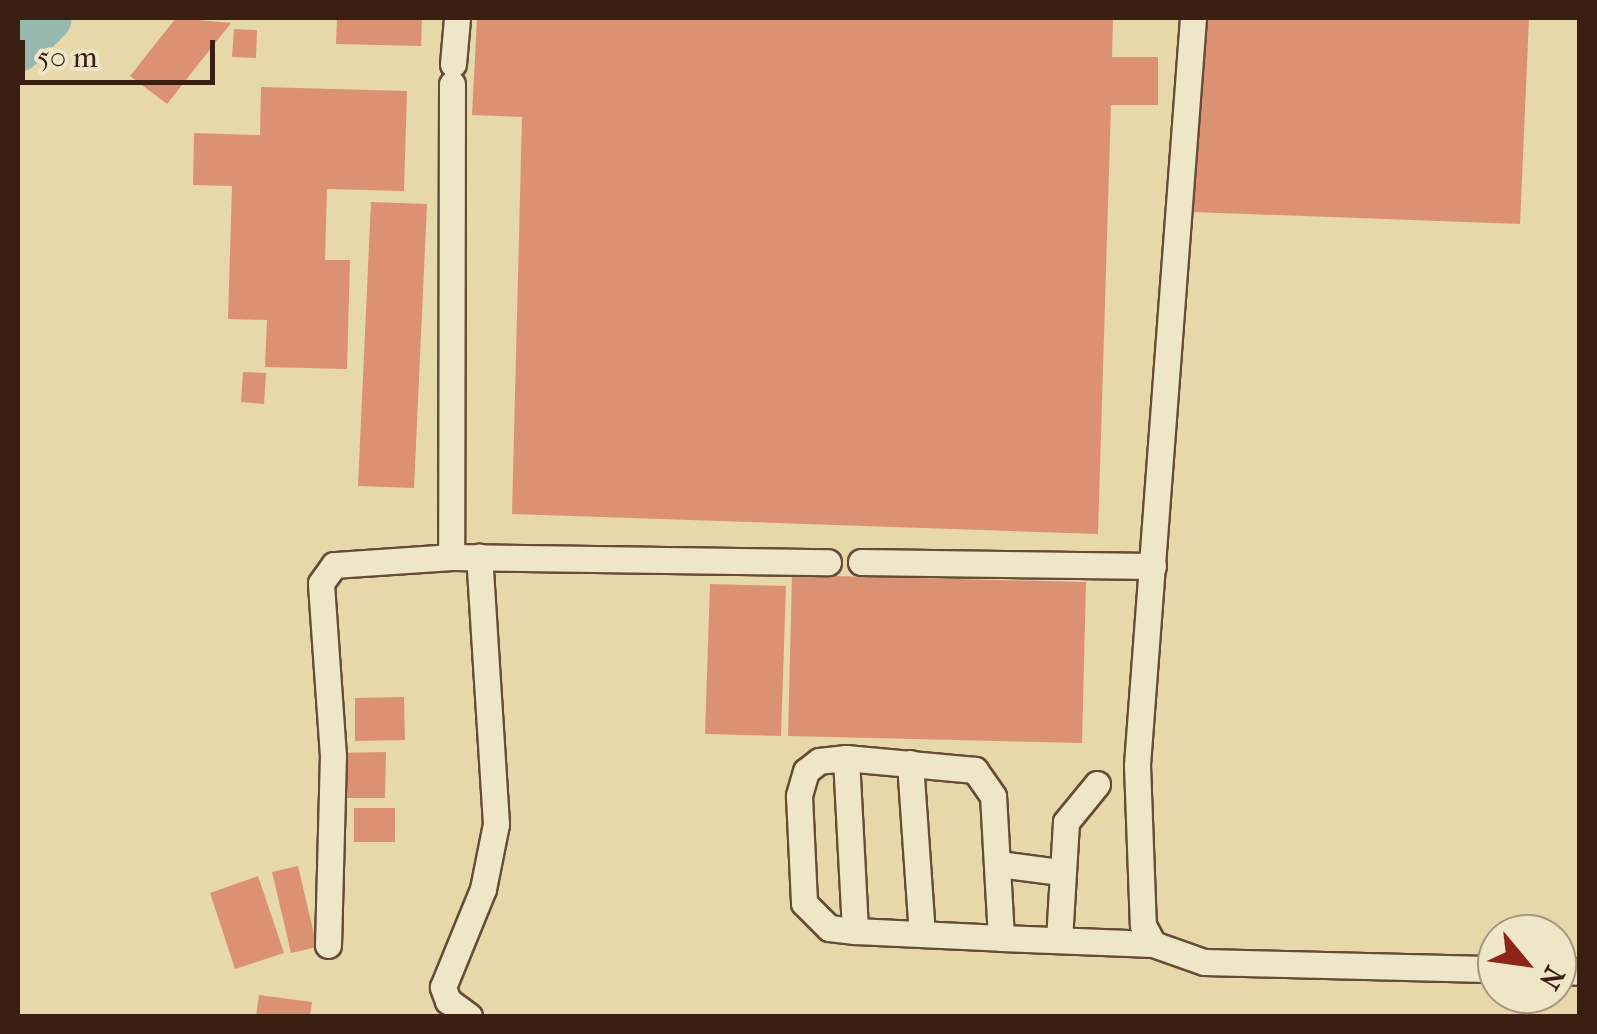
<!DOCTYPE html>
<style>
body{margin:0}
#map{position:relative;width:1597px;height:1034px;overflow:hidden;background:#e7d8a9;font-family:"IM FELL French Canon",serif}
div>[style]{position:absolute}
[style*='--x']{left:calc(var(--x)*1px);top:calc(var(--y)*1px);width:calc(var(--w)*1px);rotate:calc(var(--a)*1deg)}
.river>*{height:48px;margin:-24px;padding:0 24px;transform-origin:24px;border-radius:24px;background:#97b9ad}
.building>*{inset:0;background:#dc9173}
.roads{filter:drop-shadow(2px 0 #654c38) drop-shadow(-2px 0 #654c38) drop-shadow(0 2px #654c38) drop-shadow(0 -2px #654c38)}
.minor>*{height:25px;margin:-12.5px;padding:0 12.5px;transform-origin:12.5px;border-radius:12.5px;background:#efe6c7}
span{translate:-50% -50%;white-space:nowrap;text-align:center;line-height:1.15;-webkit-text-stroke:10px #efe6c7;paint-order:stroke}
.frame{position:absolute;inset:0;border:20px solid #3a1e12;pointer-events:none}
.north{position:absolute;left:1477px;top:914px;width:100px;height:100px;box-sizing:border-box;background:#efe6c7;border:2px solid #a7967f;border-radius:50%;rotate:119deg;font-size:28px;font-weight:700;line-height:40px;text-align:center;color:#3a1e12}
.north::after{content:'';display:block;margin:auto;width:35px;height:45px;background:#8f2418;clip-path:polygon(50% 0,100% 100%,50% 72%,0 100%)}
.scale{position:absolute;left:20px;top:40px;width:195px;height:45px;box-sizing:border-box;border:5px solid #3a1e12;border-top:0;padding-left:12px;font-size:30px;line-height:35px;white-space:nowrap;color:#3a1e12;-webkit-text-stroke:8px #efe6c7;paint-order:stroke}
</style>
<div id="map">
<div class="river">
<i style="--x:18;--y:48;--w:42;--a:-45"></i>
</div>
<div class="building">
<i style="clip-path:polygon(176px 18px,231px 23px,167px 104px,130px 76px)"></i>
<i style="clip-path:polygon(337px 18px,422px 18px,421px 46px,336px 44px)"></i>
<i style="clip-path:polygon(1113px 18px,1112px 57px,1158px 57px,1158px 105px,1111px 105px,1098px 534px,512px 514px,522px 117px,472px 115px,477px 19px)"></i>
<i style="clip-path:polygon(1200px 18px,1529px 18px,1520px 224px,1192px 212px)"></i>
<i style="clip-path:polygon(234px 29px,257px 30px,256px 58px,232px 57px)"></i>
<i style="clip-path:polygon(261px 87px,407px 91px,404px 191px,327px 189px,325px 260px,350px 260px,347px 369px,265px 367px,267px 320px,228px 319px,232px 186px,193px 185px,194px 133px,260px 135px)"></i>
<i style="clip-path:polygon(371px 202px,427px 204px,414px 488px,358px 486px)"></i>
<i style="clip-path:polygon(243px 372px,266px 373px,264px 404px,241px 402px)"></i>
<i style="clip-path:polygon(792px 575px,1086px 582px,1082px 743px,788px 736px)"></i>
<i style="clip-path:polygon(710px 584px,786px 586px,781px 736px,705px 734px)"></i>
<i style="clip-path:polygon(404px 697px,405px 740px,355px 741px,355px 698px)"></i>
<i style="clip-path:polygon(386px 752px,385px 798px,336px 798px,336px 753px)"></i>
<i style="clip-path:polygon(354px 808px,395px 808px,395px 842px,354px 842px)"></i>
<i style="clip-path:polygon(298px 866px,317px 947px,291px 953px,272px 872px)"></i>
<i style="clip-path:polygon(258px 876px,284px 953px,235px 969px,210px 893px)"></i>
<i style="clip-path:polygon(259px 995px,312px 1002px,310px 1016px,256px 1016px)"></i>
</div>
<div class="roads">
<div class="minor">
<i style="--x:1193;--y:18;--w:749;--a:94.29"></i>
<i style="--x:1137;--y:765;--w:160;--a:87.9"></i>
<i style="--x:1143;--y:925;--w:21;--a:62"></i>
<i style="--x:1153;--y:944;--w:54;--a:19.4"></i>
<i style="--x:1204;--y:962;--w:293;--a:1.4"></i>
<i style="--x:453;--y:64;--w:46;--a:-85"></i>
<i style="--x:452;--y:84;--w:473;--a:90.1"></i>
<i style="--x:451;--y:557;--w:377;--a:0.8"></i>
<i style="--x:861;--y:562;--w:292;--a:0.8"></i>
<i style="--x:846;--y:758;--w:173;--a:87"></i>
<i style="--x:910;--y:763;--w:171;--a:86"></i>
<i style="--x:999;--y:864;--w:62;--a:7.5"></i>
<i style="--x:1001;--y:938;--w:142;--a:-93.2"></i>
<i style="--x:993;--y:796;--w:32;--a:-125"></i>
<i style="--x:975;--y:770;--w:130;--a:-174.7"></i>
<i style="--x:846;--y:758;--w:27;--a:174"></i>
<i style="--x:819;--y:761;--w:16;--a:142"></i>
<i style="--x:806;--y:771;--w:26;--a:106"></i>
<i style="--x:799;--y:796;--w:107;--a:87.3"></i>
<i style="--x:804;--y:903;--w:35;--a:45"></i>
<i style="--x:829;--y:928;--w:26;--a:7"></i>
<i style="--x:855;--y:931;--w:146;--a:2.7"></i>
<i style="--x:1001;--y:938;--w:152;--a:2.3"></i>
<i style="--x:1059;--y:940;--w:118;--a:-86.6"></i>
<i style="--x:1066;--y:822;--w:49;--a:-50.8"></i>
<i style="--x:328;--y:945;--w:189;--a:-88.5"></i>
<i style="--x:333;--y:756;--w:173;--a:-94"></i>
<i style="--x:321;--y:583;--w:22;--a:-54"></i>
<i style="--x:334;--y:565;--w:117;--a:-3.9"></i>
<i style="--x:1557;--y:971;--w:23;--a:2"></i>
<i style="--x:469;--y:1016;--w:26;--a:-144"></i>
<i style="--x:448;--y:1001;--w:15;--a:-110"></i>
<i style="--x:443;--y:987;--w:106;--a:-67.8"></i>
<i style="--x:483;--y:889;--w:66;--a:-78.7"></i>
<i style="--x:496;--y:824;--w:268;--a:-93.6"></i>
</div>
</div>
<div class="frame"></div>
<div class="north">N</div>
<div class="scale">50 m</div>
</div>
